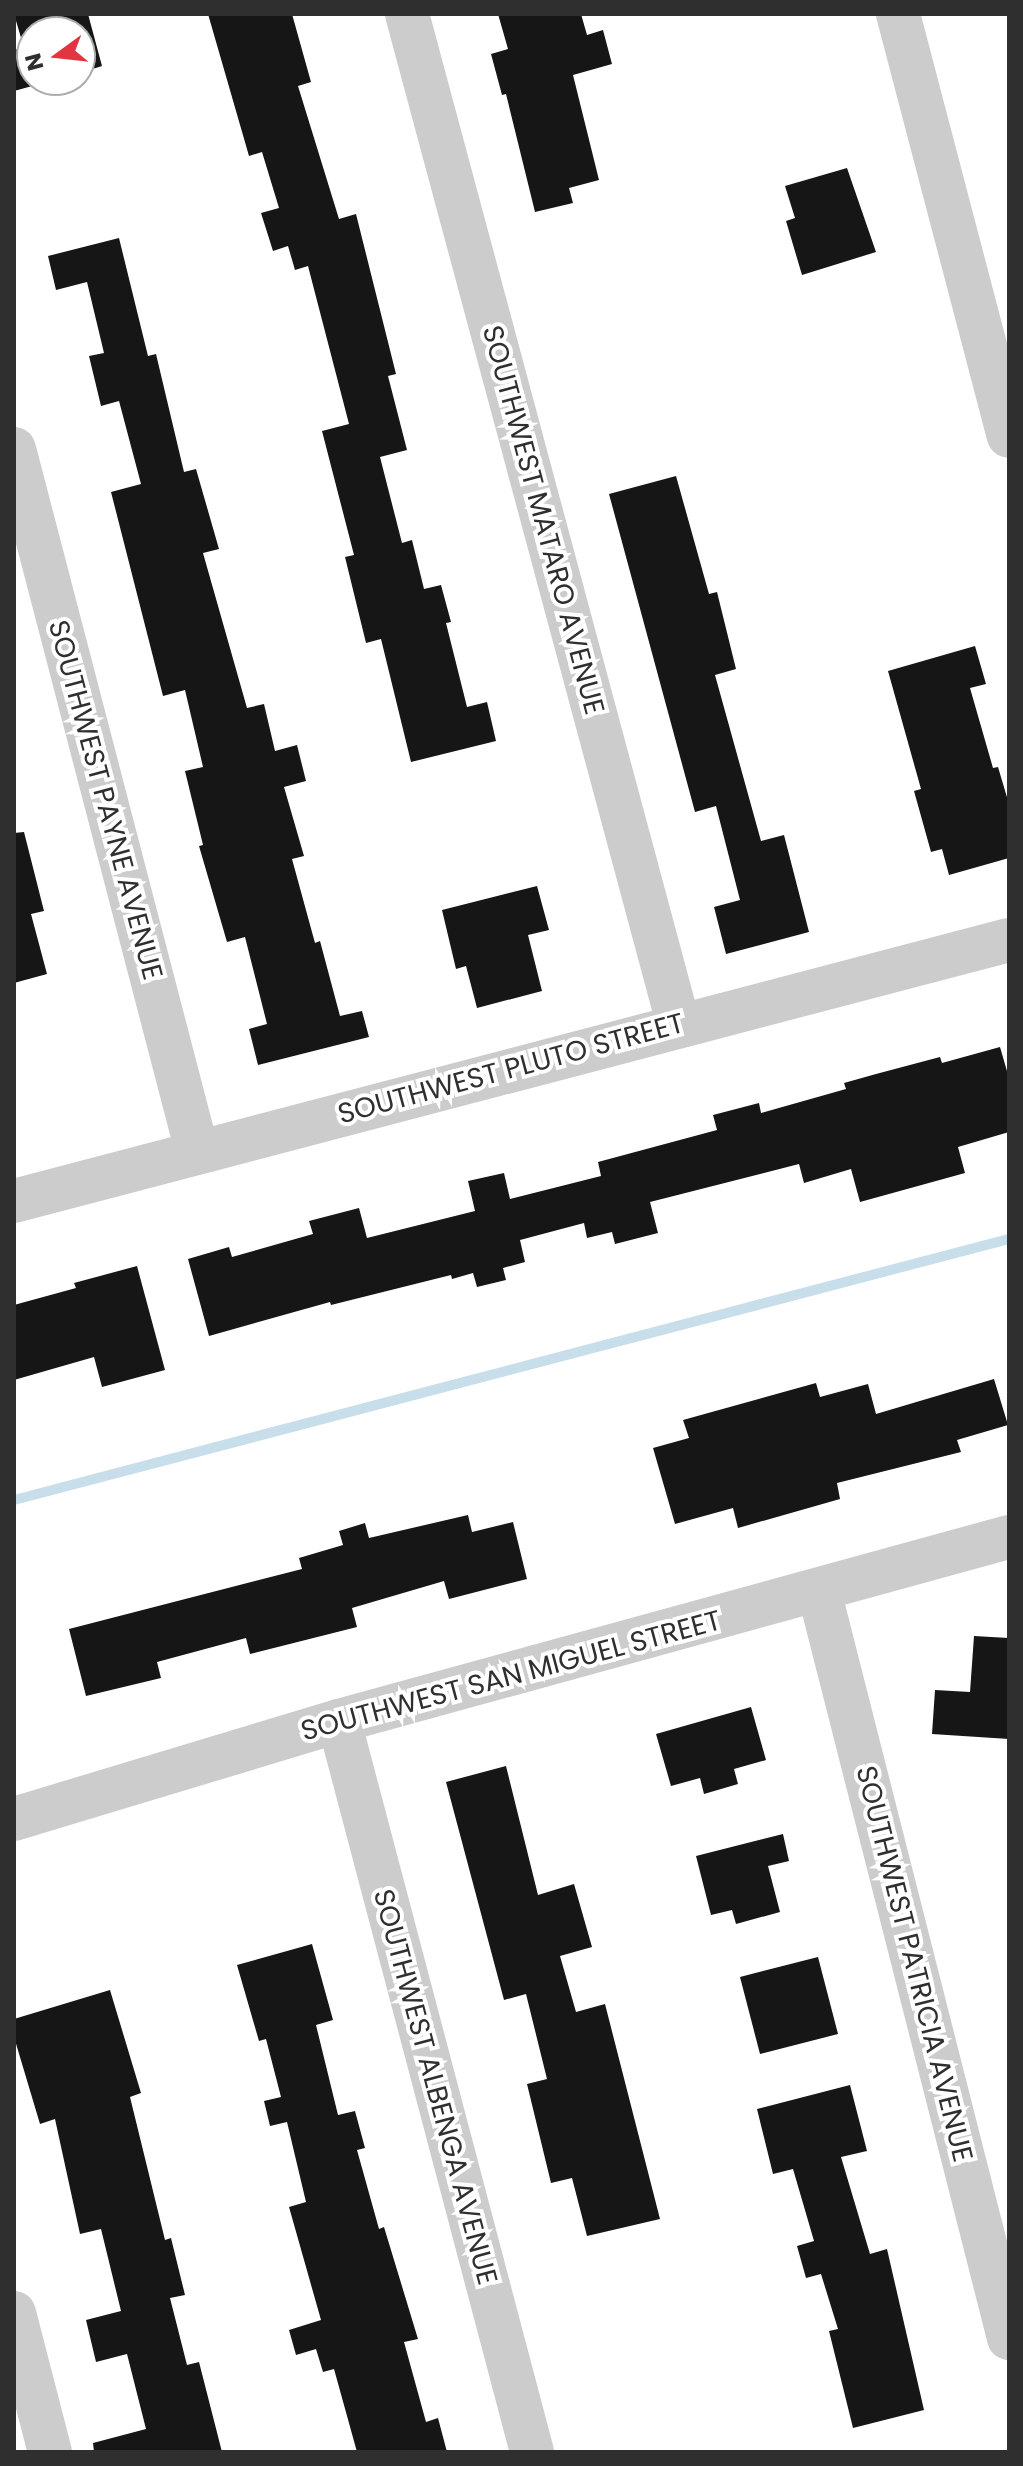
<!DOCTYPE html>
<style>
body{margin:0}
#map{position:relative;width:1023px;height:2466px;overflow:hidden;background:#fff;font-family:Poppins,sans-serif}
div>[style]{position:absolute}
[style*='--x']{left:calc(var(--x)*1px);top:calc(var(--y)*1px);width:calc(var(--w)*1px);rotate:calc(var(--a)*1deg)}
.stream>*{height:10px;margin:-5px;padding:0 5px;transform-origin:5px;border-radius:5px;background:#c9deeb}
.building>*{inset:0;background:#161616}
.minor>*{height:44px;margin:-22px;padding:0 22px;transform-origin:22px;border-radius:22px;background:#ccc}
span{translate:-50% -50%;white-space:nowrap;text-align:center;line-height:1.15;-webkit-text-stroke:8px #fff;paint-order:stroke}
.street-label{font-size:28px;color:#2f2f2f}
.frame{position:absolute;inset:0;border:16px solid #2f2f2f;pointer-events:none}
.north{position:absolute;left:16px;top:16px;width:80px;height:80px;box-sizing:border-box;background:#fff;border:2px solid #acacac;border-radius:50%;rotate:255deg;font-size:22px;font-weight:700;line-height:32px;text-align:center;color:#2f2f2f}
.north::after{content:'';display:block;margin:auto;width:28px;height:36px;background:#e33441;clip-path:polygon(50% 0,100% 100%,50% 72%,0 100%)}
</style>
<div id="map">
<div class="stream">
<i style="--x:14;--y:1500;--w:1029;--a:-14.7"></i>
</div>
<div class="building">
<i style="clip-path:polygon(14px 14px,88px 14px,102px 66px,80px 73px,80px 32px,32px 32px,32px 80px,54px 80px,14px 91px,14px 50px,24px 48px)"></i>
<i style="clip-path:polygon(208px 14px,292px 14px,311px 82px,298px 86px,339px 219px,356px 214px,396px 374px,388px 376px,407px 450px,380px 457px,402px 543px,412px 540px,424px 589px,441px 585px,451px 622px,446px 623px,467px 707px,487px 702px,496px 741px,411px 762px,381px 639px,366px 643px,345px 557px,354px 555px,322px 431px,349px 424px,308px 266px,295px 270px,288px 246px,273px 251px,261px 213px,279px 208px,262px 152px,249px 156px)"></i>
<i style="clip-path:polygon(498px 14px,581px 14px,587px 35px,603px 30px,612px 64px,573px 75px,599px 180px,569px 188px,573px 203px,535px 212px,506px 94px,502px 95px,491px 54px,508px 49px)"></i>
<i style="clip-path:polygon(847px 168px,876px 252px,802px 275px,786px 221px,795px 218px,785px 186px)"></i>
<i style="clip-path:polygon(119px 238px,148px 356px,156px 354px,184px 472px,196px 469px,219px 549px,203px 553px,247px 708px,264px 704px,275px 751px,297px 745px,306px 781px,284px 787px,304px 856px,292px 859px,315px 943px,320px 941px,340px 1016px,362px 1011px,369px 1037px,258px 1065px,249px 1029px,267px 1024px,245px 937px,227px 942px,199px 846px,203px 845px,185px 771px,203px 767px,185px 690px,163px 696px,111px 492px,141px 484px,119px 401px,101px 406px,89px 356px,104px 353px,87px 282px,56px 290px,48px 256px)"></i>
<i style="clip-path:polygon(676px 476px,709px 594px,717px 592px,736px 669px,715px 675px,761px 841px,784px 835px,809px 932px,726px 954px,714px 907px,740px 900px,716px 806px,695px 812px,609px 494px)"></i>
<i style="clip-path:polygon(975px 646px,986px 684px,970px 688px,993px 768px,998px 767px,1009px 804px,1009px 858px,949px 875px,942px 849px,931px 852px,914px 791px,921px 789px,888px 671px)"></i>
<i style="clip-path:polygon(24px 832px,44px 911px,31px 914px,47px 974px,14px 983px,14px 833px)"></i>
<i style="clip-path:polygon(537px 886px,549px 930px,528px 935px,542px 991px,477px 1008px,466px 966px,456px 969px,442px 910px)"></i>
<i style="clip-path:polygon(1000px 1047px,1009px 1078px,1009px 1132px,958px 1147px,965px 1173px,860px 1202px,851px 1169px,804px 1183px,799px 1164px,650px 1202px,658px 1233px,615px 1244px,612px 1232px,587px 1238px,584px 1223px,520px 1240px,525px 1262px,503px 1268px,506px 1280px,477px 1287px,473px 1273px,452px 1279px,451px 1275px,331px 1305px,330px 1302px,209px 1336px,188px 1259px,229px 1247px,232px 1257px,313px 1234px,309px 1221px,359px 1208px,367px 1238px,475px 1211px,468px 1181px,504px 1173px,510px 1199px,601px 1176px,598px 1162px,717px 1130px,713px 1115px,759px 1103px,761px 1113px,846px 1089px,844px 1083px,876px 1074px,940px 1057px,942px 1063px)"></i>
<i style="clip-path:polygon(137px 1266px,165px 1370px,102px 1387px,94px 1357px,14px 1380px,14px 1305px,76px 1288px,74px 1283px)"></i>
<i style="clip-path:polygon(994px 1379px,1008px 1425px,957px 1440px,961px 1452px,837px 1483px,840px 1499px,738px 1528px,733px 1508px,675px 1524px,653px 1448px,689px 1438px,683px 1420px,816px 1383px,820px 1397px,868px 1384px,876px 1414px)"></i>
<i style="clip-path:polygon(468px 1515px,472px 1532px,513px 1522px,527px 1579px,449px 1599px,444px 1581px,352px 1608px,357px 1627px,250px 1654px,246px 1638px,157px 1662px,161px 1678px,86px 1696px,69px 1629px,302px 1569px,299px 1558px,343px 1545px,339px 1531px,365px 1523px,369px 1538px)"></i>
<i style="clip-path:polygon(974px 1636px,1009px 1638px,1009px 1739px,932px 1734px,935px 1690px,970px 1692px)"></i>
<i style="clip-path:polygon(751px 1707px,766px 1760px,734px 1769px,738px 1784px,704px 1794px,700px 1778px,671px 1786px,656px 1734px)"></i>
<i style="clip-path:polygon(506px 1766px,538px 1895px,574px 1884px,592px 1947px,560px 1956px,576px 2012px,605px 2004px,660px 2219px,587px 2236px,572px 2178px,551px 2183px,527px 2084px,547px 2079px,526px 1994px,504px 2000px,446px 1782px)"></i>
<i style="clip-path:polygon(783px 1834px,789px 1861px,768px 1866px,780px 1912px,736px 1924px,732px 1910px,711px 1915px,696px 1856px)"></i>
<i style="clip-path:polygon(312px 1944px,333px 2020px,316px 2025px,338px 2115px,355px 2111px,365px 2148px,357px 2150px,379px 2229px,384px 2227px,418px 2339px,404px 2342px,426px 2422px,438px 2418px,447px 2452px,357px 2452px,334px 2369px,323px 2372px,316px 2349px,296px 2355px,289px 2330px,321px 2320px,289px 2207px,306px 2202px,287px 2122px,270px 2126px,264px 2101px,281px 2097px,266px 2039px,259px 2041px,237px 1965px)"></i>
<i style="clip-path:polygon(818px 1957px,838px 2034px,760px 2054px,740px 1977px)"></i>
<i style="clip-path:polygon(110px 1990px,141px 2093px,130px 2097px,165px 2240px,171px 2238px,185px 2295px,170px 2298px,187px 2365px,199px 2362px,222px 2452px,94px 2452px,93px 2443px,146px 2429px,127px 2354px,96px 2362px,86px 2320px,121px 2311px,101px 2229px,80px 2234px,55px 2119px,40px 2124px,14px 2037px,14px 2019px)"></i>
<i style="clip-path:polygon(850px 2085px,867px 2151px,841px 2157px,870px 2254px,887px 2249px,924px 2410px,853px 2428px,829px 2331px,838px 2329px,821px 2274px,806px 2278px,797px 2246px,814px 2241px,793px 2169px,773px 2174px,757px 2109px)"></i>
</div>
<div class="minor">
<i style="--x:407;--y:14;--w:1048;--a:74.96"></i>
<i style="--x:898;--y:14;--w:436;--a:75.3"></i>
<i style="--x:14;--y:449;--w:725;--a:75.39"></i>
<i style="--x:14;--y:1201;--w:1029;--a:-14.7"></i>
<i style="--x:819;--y:1591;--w:771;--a:75.73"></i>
<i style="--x:339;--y:1721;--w:756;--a:75.21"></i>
<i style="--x:14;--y:1819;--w:339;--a:-16.8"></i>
<i style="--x:339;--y:1721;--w:695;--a:-15.36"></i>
<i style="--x:14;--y:2313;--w:144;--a:75.5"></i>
</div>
<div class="street-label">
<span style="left:543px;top:520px;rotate:75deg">SOUTHWEST MATARO AVENUE</span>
<span style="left:105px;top:800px;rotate:75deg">SOUTHWEST PAYNE AVENUE</span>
<span style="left:511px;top:1069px;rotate:-15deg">SOUTHWEST PLUTO STREET</span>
<span style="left:511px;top:1676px;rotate:-15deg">SOUTHWEST SAN MIGUEL STREET</span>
<span style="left:914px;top:1964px;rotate:76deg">SOUTHWEST PATRICIA AVENUE</span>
<span style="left:435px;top:2087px;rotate:75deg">SOUTHWEST ALBENGA AVENUE</span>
</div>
<div class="frame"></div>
<div class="north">N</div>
</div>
